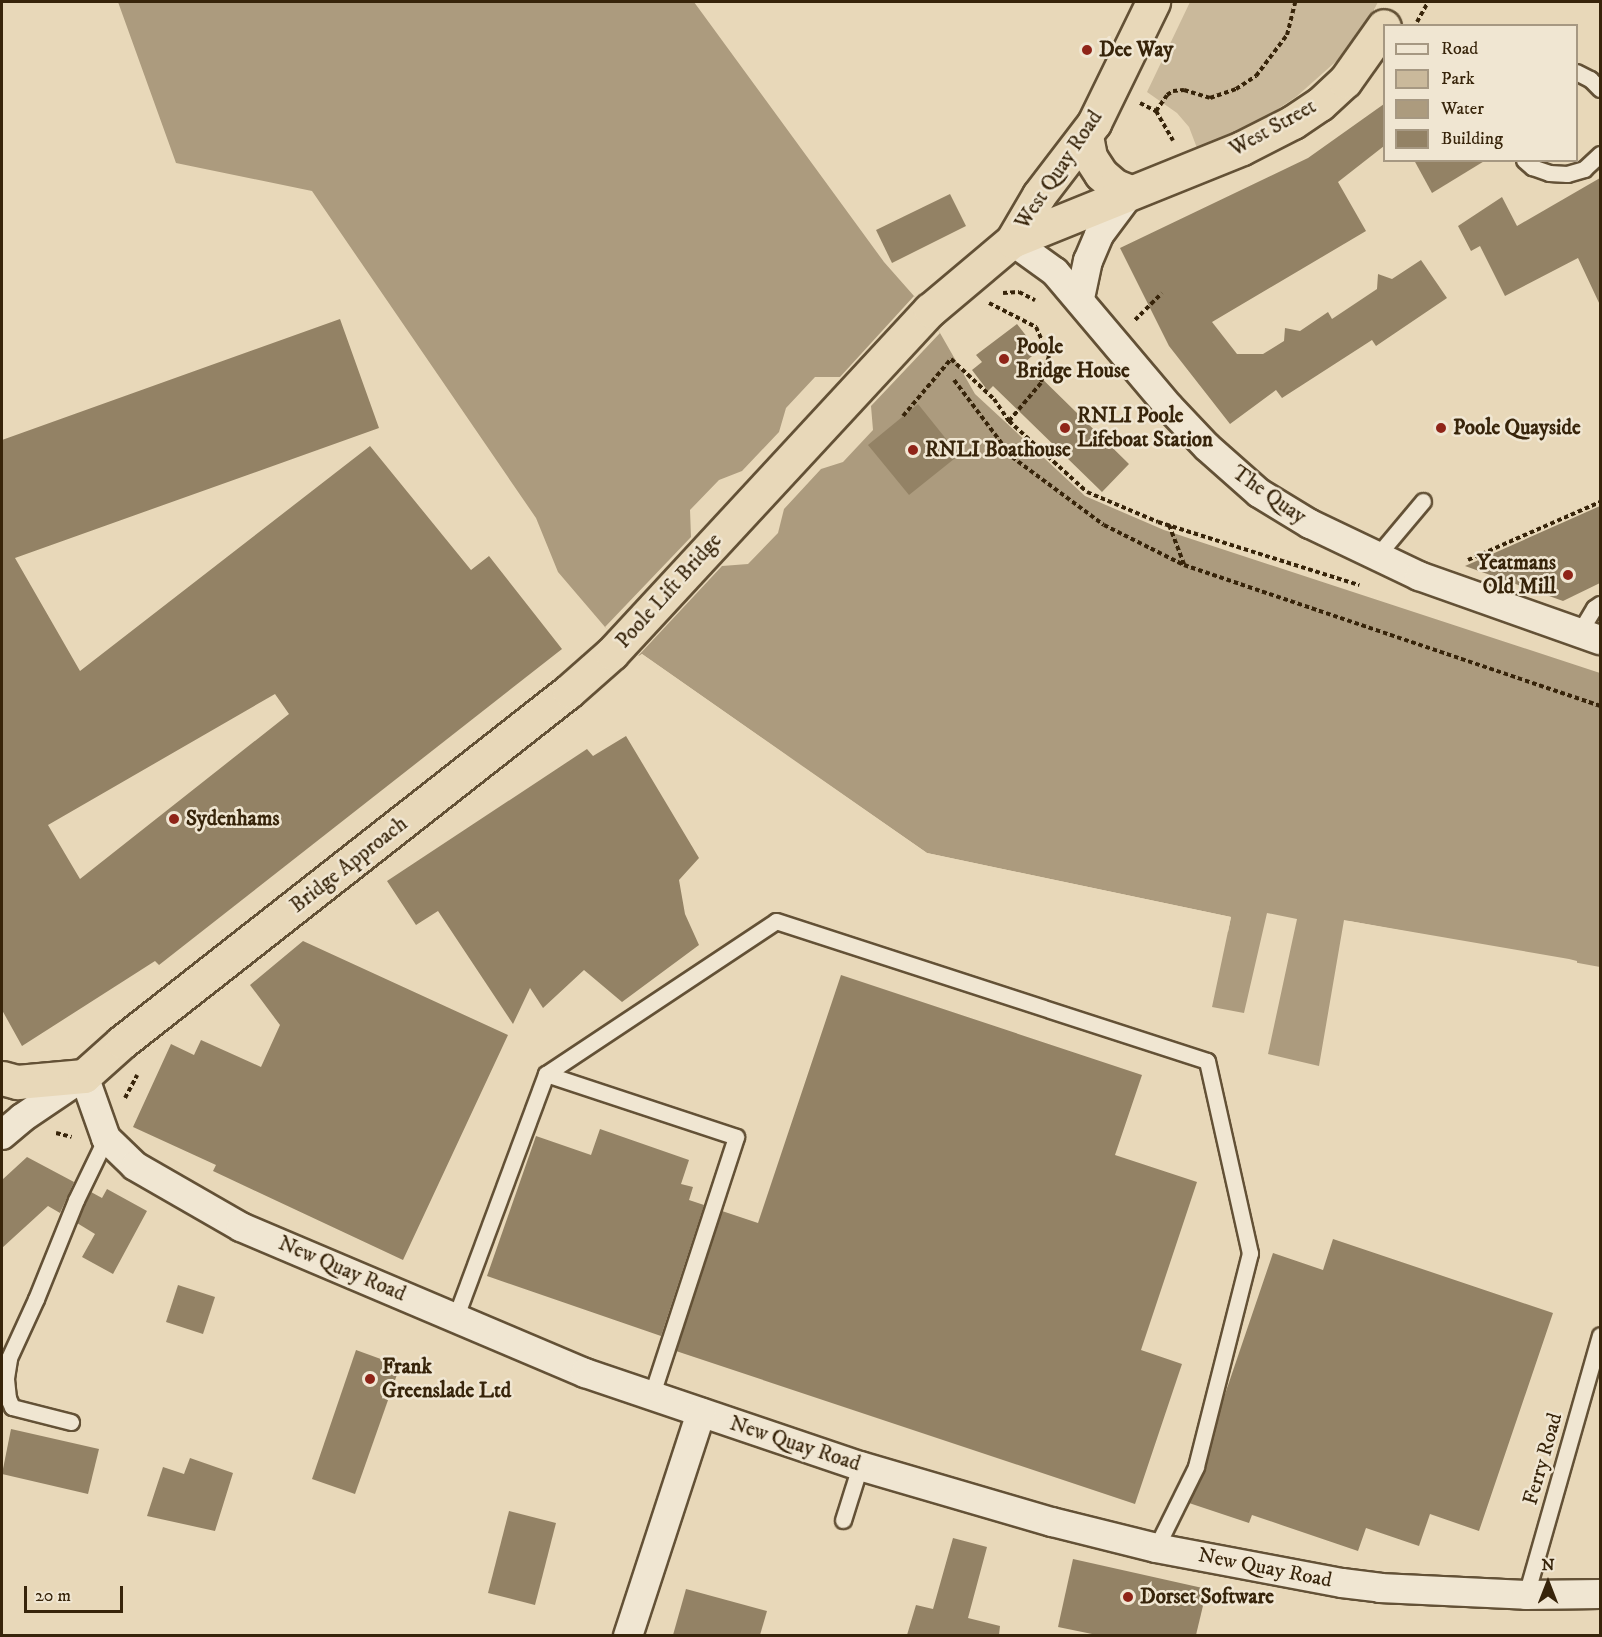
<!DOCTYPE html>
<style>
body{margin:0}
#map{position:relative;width:1602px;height:1637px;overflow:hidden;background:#e8d8b9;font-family:"IM FELL DW Pica",serif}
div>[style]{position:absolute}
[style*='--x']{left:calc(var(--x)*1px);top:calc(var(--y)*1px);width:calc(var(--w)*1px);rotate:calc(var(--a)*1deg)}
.green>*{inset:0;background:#cab99b}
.water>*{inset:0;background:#ac9b7e}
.pier>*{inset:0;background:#e8d8b9}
.building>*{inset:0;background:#938265}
.path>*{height:4px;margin-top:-2px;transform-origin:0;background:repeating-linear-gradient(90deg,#37240a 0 4.5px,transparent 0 7.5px)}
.roads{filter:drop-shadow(2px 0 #635136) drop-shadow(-2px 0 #635136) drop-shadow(0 2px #635136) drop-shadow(0 -2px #635136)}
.lane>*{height:15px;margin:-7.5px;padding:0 7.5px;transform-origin:7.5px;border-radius:7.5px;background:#f0e6d2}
.street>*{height:28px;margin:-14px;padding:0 14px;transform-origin:14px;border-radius:14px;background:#f0e6d2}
.highway>*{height:33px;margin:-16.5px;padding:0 16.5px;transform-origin:16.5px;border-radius:16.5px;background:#e8d8b9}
.dots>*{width:16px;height:16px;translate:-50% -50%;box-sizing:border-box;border:3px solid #f0e6d2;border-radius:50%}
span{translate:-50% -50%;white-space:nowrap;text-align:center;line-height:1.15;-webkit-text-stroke:5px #f0e6d2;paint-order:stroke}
.poi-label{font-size:21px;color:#37240a;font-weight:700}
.left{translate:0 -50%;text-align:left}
.right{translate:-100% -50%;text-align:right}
.street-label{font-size:21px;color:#37240a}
.frame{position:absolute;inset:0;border:3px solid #37240a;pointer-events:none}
.legend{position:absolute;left:1383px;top:24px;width:195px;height:138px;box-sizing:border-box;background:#f0e6d2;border:2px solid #a69882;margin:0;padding:8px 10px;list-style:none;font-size:18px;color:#37240a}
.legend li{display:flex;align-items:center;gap:12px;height:30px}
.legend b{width:30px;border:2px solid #a69882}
.north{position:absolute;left:1518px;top:1553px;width:60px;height:60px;-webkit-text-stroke:4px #f0e6d2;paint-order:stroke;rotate:0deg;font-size:16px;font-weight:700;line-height:24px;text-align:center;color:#37240a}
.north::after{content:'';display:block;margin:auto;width:21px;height:27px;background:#37240a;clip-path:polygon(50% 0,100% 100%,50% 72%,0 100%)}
.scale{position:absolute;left:24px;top:1586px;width:99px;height:27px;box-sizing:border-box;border:3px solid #37240a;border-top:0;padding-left:8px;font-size:18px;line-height:21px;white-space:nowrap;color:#37240a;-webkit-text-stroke:4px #f0e6d2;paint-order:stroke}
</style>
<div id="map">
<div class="green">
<i style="clip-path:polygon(1190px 2px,1378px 2px,1366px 25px,1341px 57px,1296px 97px,1266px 117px,1197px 148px,1189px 127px,1177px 113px,1147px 92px)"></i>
</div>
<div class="water">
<i style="clip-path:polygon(118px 2px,694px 2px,884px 262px,914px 296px,940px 333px,975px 394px,1085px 496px,1164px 530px,1600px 673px,1600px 967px,1344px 920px,1319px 1066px,1268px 1054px,1297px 919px,1267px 913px,1244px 1013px,1212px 1007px,1231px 917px,927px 853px,642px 654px,639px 656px,605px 627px,558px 572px,536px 518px,312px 191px,176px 163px)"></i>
</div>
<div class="pier">
<i style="clip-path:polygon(914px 296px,940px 333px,871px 406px,873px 430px,843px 462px,821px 469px,784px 509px,778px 533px,748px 564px,722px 566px,638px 656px,614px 636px,605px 627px,691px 537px,690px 510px,719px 480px,742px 471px,779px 432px,786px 408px,815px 377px,840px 377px)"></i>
<i style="clip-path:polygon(642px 654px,786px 755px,785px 758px,639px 656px)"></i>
<i style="clip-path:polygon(803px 767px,927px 853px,1231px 917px,1228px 932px,1225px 931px,1228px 919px,940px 861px,926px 856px,801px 769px)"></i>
<i style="clip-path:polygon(1349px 921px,1569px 959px,1577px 961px,1577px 964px,1349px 923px)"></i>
</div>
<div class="building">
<i style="clip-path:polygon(1384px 104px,1384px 146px,1338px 182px,1366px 231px,1212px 322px,1237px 354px,1263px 354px,1284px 341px,1285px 328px,1300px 331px,1328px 312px,1332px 319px,1377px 289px,1378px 274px,1392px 279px,1421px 260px,1447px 298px,1376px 346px,1372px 340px,1282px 398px,1276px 390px,1230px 424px,1169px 346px,1120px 248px,1308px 158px)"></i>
<i style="clip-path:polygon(1414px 160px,1486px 160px,1432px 193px)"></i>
<i style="clip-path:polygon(1600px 178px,1600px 305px,1578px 258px,1505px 296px,1480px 246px,1471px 251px,1458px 226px,1502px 197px,1517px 226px)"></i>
<i style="clip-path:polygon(950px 194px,966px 226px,892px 263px,876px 230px)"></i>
<i style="clip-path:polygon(evenodd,340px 319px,379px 428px,15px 558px,80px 671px,370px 446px,471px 570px,489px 556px,562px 649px,159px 965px,155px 961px,22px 1046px,2px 1010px,2px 440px,340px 319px,275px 694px,289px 714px,80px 879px,48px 825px,275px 694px)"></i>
<i style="clip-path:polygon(1017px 324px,1038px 351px,1025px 362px,1129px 464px,1102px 492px,993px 386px,988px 391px,972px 370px,982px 362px,976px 355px)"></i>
<i style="clip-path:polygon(918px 404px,959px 455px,909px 495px,868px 445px)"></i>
<i style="clip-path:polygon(1600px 506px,1600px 583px,1563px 601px,1465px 566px)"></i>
<i style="clip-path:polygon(626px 736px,699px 858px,679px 880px,685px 914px,699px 945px,622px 1002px,584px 970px,543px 1008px,530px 988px,513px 1024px,438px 911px,416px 925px,387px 881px,587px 749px,593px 756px)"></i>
<i style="clip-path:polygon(303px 941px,508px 1035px,403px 1260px,213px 1171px,216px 1165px,133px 1127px,171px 1044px,194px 1055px,201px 1040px,261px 1067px,280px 1025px,250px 985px)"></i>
<i style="clip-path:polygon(841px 975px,1142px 1075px,1115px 1155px,1197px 1182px,1141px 1350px,1182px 1364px,1135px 1504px,676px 1351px,722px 1211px,758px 1223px)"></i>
<i style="clip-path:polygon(600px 1129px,689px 1160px,681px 1184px,693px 1187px,689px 1200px,704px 1205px,661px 1336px,487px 1276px,536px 1136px,591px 1155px)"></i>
<i style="clip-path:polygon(27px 1157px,74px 1182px,60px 1213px,48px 1206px,2px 1248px,2px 1180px)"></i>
<i style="clip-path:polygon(107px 1189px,147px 1211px,113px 1274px,82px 1257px,95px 1234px,77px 1223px,91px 1192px,102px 1198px)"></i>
<i style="clip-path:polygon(1333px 1239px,1553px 1313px,1479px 1531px,1430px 1514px,1419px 1546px,1366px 1528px,1358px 1551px,1252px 1515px,1249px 1523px,1189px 1503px,1205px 1470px,1223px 1400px,1273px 1253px,1323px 1270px)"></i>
<i style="clip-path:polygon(178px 1285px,215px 1297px,203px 1334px,166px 1322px)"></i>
<i style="clip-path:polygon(356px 1350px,400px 1366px,355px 1494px,312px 1479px)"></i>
<i style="clip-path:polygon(11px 1429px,99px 1449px,88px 1494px,2px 1474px)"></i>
<i style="clip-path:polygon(190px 1458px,233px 1473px,215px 1531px,147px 1516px,163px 1467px,184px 1474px)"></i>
<i style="clip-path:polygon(509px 1511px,556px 1523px,535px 1605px,488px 1593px)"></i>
<i style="clip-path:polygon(953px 1538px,987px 1547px,968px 1618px,1000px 1626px,999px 1635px,907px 1635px,916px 1605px,933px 1609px)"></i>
<i style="clip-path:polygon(1073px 1559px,1207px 1589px,1196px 1635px,1097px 1635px,1058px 1627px)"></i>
<i style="clip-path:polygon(686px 1589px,767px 1611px,760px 1635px,673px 1635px)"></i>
</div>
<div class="path">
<i style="--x:1417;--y:22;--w:23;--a:-61"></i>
<i style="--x:1140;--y:103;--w:18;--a:27"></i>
<i style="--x:1156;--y:111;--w:34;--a:60"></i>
<i style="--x:1156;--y:111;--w:19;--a:-55"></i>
<i style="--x:1167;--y:95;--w:7;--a:-34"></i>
<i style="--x:1173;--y:91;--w:11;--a:-5"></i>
<i style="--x:1184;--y:90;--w:27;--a:17"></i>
<i style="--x:1210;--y:98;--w:28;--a:-19"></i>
<i style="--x:1236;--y:89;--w:24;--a:-33"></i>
<i style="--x:1256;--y:76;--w:51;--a:-52.9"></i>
<i style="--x:1287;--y:35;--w:34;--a:-76"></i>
<i style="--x:1003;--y:293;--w:16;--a:-4"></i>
<i style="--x:1019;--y:292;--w:18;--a:27"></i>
<i style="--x:989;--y:303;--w:53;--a:27.1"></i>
<i style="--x:1036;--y:327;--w:32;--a:66"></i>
<i style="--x:1049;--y:356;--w:28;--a:107"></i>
<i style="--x:1041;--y:383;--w:50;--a:130.1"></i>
<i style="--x:1009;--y:421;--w:105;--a:42.3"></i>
<i style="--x:1087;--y:492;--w:77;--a:22.9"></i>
<i style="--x:1158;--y:522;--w:211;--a:17.4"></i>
<i style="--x:1135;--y:320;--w:38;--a:-45"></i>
<i style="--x:954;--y:380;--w:96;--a:53"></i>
<i style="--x:1012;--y:457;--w:114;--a:36.5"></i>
<i style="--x:1104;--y:525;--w:89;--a:26.6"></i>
<i style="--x:1184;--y:565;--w:439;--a:18.7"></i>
<i style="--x:903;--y:416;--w:75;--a:-49.9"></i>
<i style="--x:951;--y:359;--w:59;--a:42.9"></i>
<i style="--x:994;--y:399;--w:27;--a:56"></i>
<i style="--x:1169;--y:525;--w:42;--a:69"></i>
<i style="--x:1468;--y:560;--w:144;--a:-23.7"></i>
<i style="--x:125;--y:1098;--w:26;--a:-62"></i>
<i style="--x:56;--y:1133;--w:16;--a:14"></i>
</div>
<div class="roads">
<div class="lane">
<i style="--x:1576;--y:72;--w:16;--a:27"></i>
<i style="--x:1590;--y:79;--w:14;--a:45"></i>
<i style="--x:1524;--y:160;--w:11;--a:41"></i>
<i style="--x:1532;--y:167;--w:18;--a:19"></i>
<i style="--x:1549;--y:173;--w:18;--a:3"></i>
<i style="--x:1567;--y:174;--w:18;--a:-16"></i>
<i style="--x:1584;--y:169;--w:22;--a:-43"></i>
<i style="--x:1376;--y:557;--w:73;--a:-50"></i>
<i style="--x:1579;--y:633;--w:29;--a:-59"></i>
<i style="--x:1594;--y:608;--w:7;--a:-34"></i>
<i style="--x:546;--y:1074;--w:276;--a:-33.6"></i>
<i style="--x:776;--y:921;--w:453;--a:18"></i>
<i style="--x:1207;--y:1061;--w:197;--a:77.4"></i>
<i style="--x:1250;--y:1253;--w:221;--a:104.2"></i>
<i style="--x:1196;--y:1467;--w:90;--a:116.3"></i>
<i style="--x:456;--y:1316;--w:258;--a:-69.6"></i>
<i style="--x:546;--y:1074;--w:200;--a:18.3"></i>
<i style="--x:736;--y:1137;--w:274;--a:108.1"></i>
<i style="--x:71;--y:1422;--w:61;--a:-165.7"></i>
<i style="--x:12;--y:1407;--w:10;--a:-114"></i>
<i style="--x:8;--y:1398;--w:20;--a:-96"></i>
<i style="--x:6;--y:1378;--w:20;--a:-81"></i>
<i style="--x:9;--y:1358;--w:65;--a:-65.4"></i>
<i style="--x:36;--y:1299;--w:107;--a:-68"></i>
<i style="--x:76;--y:1200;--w:69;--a:-64.2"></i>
<i style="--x:843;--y:1520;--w:57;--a:-72.5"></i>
<i style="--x:1526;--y:1595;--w:270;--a:-74.1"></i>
</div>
<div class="street">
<i style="--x:1012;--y:241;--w:53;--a:35.8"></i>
<i style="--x:1055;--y:272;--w:177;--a:49.8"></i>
<i style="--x:1169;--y:407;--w:55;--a:46.5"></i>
<i style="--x:1207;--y:447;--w:69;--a:41.5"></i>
<i style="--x:1259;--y:493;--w:60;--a:31.3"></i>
<i style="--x:1310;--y:524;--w:121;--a:25.5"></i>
<i style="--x:1419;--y:576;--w:192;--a:19.5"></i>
<i style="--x:1080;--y:298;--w:38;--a:-78"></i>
<i style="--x:1088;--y:261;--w:28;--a:-67"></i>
<i style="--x:1099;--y:235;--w:54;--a:-53.3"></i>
<i style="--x:2;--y:1135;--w:26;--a:-40"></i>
<i style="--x:22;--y:1118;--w:75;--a:-34.1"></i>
<i style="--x:84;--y:1076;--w:66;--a:70.5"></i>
<i style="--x:106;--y:1138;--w:40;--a:44"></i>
<i style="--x:135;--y:1166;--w:122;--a:29.9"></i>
<i style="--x:241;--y:1227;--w:374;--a:23"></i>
<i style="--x:585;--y:1373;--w:290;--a:18.7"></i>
<i style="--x:860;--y:1466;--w:200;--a:16.3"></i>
<i style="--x:1052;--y:1522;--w:107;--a:14"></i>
<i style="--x:1156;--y:1548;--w:189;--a:10.7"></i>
<i style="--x:1342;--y:1583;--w:38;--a:7"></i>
<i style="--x:1380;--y:1588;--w:146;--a:2.7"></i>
<i style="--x:1526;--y:1595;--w:74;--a:-0.8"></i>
<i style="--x:628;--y:1636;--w:235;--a:-71.9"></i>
</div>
<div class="highway">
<i style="--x:1086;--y:136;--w:21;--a:79"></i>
<i style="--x:1090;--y:157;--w:20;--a:57"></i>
<i style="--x:1101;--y:174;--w:18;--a:41"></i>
<i style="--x:1115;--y:186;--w:17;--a:21"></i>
<i style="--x:1012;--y:241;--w:53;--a:-59.6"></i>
<i style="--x:1039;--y:195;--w:91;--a:-52.6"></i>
<i style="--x:1094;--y:123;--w:135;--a:-64"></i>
<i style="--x:2;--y:1078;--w:16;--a:15"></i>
<i style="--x:17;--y:1082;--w:67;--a:-5.1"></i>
<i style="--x:84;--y:1076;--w:51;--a:-41.8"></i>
<i style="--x:122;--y:1042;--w:568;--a:-38.14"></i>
<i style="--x:569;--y:691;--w:57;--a:-41.5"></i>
<i style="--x:612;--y:653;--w:468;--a:-47.2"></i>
<i style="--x:930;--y:310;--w:107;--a:-40.1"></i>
<i style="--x:1012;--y:241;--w:248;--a:-22"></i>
<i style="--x:1242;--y:148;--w:57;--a:-27"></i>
<i style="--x:1293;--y:122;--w:32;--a:-34"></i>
<i style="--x:1320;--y:104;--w:34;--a:-43"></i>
<i style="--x:1345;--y:81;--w:67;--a:-54.7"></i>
</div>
</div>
<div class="dots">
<i style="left:1087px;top:50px;background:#8f2418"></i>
<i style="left:1004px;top:359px;background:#8f2418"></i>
<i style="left:1065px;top:428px;background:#8f2418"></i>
<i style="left:1441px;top:428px;background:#8f2418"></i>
<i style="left:913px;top:450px;background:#8f2418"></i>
<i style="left:1568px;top:575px;background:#8f2418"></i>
<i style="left:174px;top:819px;background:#8f2418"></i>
<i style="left:370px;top:1379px;background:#8f2418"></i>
<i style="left:1128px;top:1597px;background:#8f2418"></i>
</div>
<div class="poi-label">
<span class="left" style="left:1099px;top:50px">Dee Way</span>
<span class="left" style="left:1016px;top:359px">Poole<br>Bridge House</span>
<span class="left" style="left:1077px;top:428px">RNLI Poole<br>Lifeboat Station</span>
<span class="left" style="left:1453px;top:428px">Poole Quayside</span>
<span class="left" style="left:925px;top:450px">RNLI Boathouse</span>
<span class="right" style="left:1556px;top:575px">Yeatmans<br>Old Mill</span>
<span class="left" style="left:186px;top:819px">Sydenhams</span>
<span class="left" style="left:382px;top:1379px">Frank<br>Greenslade Ltd</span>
<span class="left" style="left:1140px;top:1597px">Dorset Software</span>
</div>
<div class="street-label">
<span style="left:1273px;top:128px;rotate:-29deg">West Street</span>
<span style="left:1059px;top:170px;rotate:-56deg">West Quay Road</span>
<span style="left:1269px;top:495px;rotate:35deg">The Quay</span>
<span style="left:669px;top:591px;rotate:-48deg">Poole Lift Bridge</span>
<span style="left:349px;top:865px;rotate:-38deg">Bridge Approach</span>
<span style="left:342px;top:1269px;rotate:23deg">New Quay Road</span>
<span style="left:795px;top:1444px;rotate:18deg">New Quay Road</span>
<span style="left:1543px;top:1459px;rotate:-74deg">Ferry Road</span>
<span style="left:1265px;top:1568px;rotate:11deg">New Quay Road</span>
</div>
<div class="frame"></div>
<ul class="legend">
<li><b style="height:8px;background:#f0e6d2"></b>Road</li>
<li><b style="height:16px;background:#cab99b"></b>Park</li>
<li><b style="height:16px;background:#ac9b7e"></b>Water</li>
<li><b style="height:16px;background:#938265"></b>Building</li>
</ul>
<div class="north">N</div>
<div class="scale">20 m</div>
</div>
